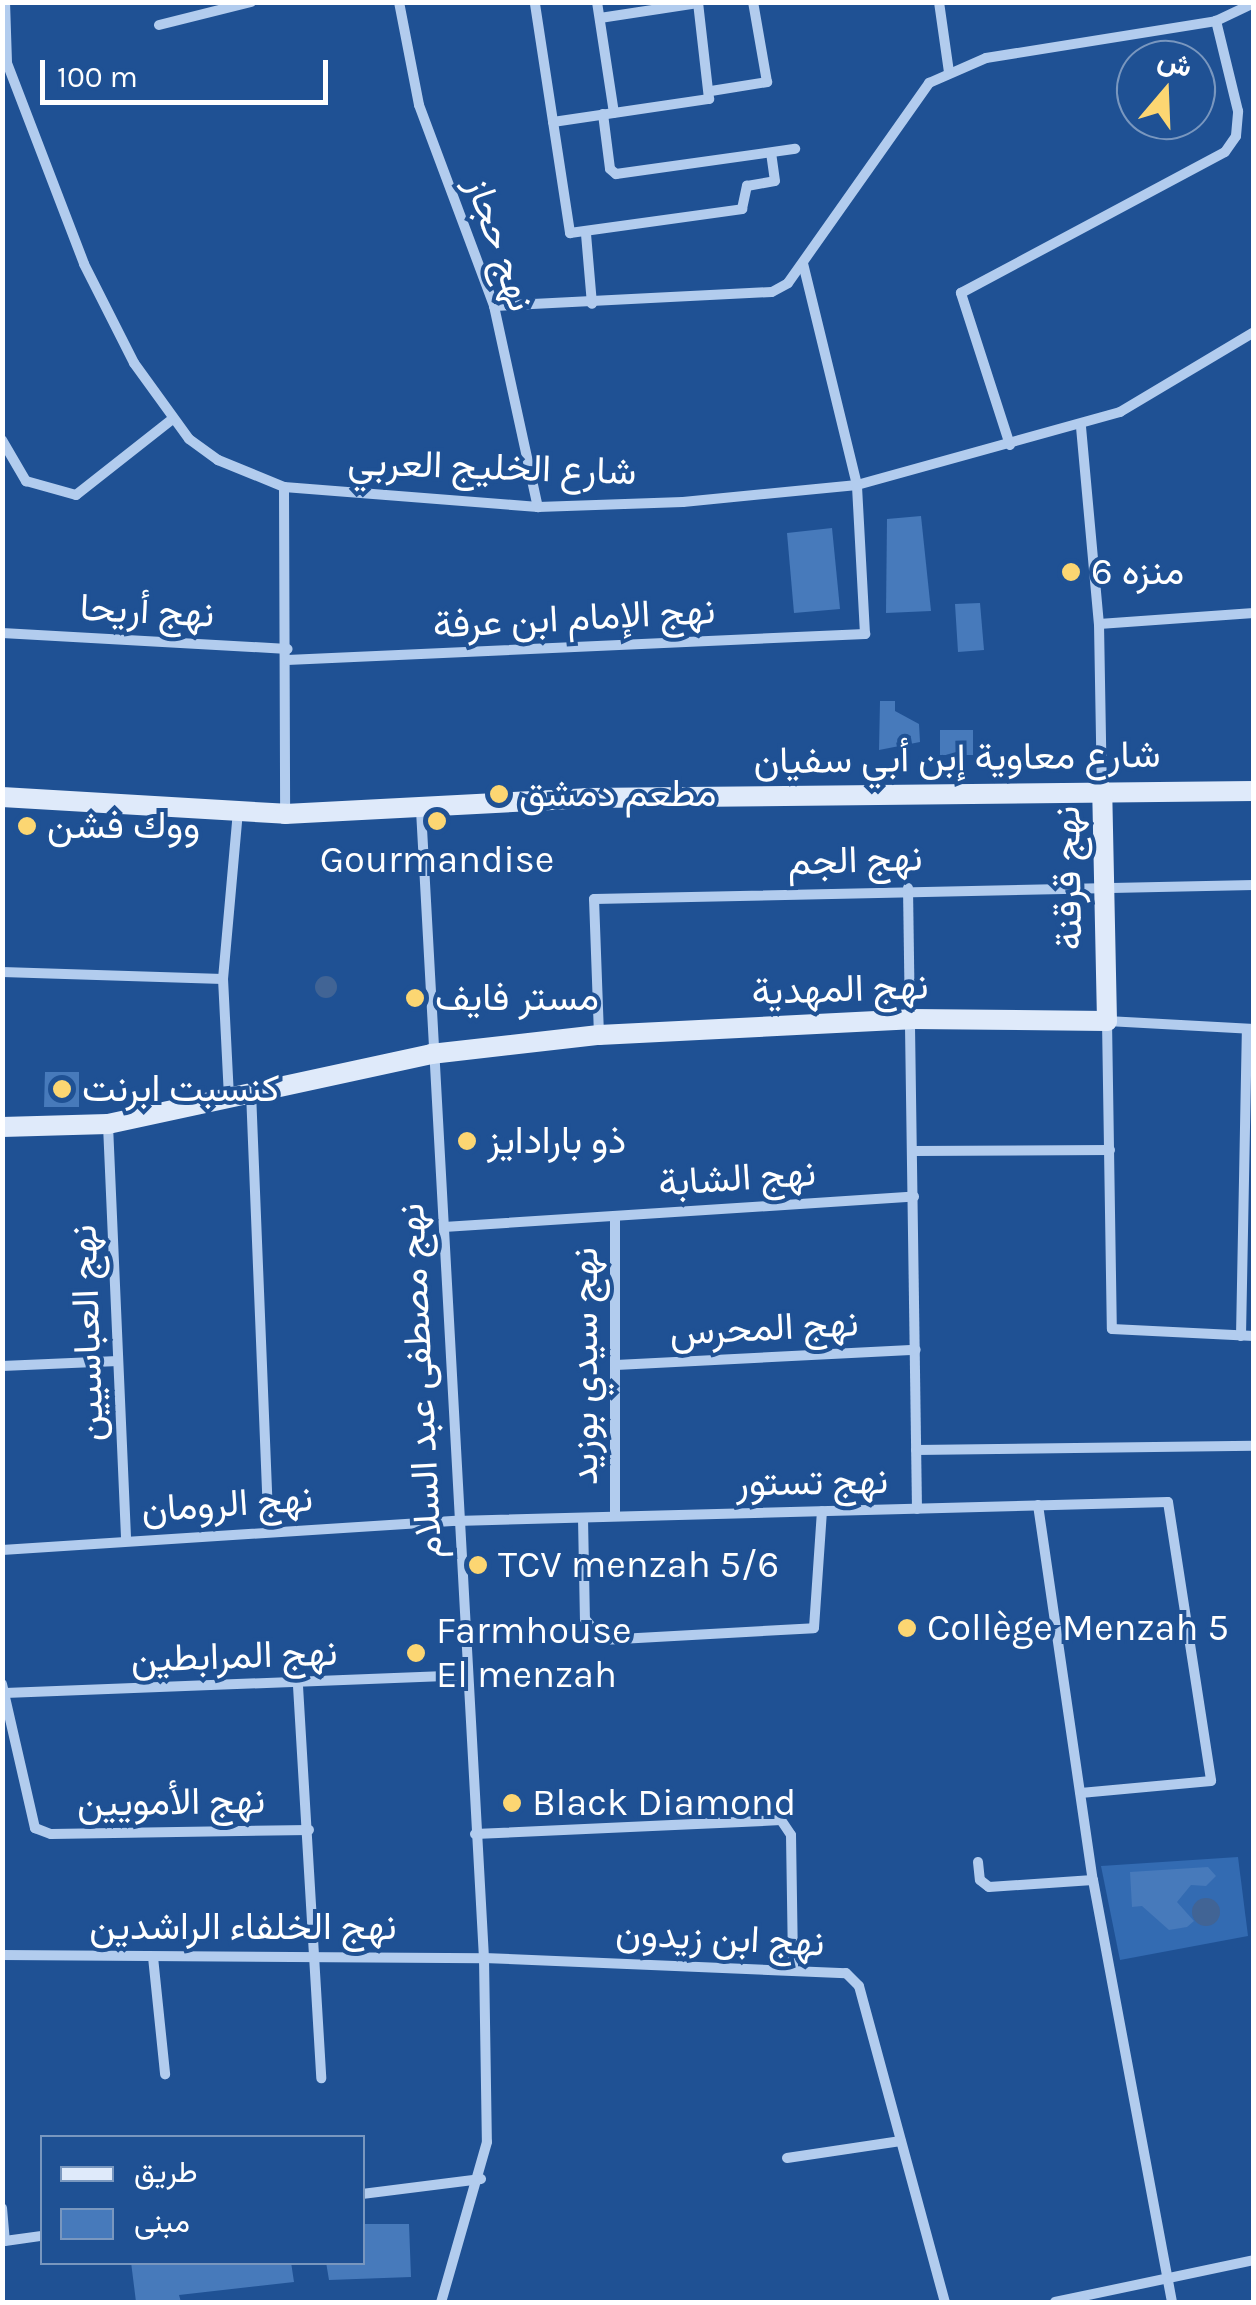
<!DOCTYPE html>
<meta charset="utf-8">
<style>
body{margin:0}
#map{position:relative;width:1256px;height:2305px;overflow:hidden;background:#1f5194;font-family:Karla,Vazirmatn,sans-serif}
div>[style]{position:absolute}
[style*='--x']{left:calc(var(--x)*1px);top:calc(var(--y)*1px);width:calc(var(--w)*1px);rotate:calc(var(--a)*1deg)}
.green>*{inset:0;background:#336bb2}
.water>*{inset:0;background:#416495}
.round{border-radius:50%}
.building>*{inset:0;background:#477abb}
.street>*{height:10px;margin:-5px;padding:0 5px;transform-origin:5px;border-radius:5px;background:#b2ccee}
.secondary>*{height:20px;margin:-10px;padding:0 10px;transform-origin:10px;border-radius:10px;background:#dfeafa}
.dots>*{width:28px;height:28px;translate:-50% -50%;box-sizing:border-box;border:5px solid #1f5194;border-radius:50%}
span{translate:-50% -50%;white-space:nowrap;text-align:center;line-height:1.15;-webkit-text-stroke:8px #1f5194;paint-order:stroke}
.street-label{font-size:38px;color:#fff}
.poi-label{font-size:38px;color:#fff}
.left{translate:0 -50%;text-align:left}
.frame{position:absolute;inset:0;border:5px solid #fff;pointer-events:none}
.legend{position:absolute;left:40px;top:2135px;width:325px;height:130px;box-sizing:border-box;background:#1f5194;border:2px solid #7997bf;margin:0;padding:12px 18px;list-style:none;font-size:30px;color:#fff}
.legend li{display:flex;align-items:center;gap:20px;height:50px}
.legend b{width:50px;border:2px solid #7997bf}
.north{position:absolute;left:1116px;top:40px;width:100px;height:100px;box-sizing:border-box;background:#1f5194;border:2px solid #7997bf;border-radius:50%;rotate:19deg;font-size:28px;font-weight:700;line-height:40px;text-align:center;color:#fff}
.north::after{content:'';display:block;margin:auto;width:35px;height:45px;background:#fcd672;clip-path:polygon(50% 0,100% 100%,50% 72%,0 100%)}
.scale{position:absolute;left:40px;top:60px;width:288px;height:45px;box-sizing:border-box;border:5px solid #fff;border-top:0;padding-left:12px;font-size:30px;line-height:35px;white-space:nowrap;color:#fff;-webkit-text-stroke:8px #1f5194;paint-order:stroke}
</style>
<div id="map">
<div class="green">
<i style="clip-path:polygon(1238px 1857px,1248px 1936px,1120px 1960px,1101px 1866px)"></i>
</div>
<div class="water">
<i class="round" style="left:315px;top:976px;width:22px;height:22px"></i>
<i class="round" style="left:1192px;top:1898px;width:28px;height:28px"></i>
</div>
<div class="building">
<i style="clip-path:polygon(921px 516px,931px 611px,886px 613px,887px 519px)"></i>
<i style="clip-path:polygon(832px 528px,840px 609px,794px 613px,787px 533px)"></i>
<i style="clip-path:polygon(980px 603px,984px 650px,958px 652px,955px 604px)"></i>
<i style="clip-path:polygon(880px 701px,895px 701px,895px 711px,919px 724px,920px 742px,879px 750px)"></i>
<i style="clip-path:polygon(940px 730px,973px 730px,973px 755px,940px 755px)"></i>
<i style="clip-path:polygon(45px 1072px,79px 1072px,79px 1107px,44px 1107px)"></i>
<i style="clip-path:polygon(1208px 1867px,1216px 1876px,1206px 1886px,1191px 1885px,1177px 1902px,1194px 1921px,1187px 1927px,1169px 1930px,1142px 1906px,1132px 1907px,1130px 1872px)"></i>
<i style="clip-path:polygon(362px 2224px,409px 2224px,411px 2277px,329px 2280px,326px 2262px,362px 2262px)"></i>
<i style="clip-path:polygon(131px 2262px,291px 2262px,294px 2282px,179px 2295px,181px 2302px,136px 2302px)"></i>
</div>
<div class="street">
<i style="--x:5;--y:2;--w:61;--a:88.1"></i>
<i style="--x:7;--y:63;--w:215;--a:69"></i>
<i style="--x:84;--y:264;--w:111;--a:63.2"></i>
<i style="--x:134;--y:363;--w:94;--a:54.1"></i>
<i style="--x:189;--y:439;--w:36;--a:36"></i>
<i style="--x:218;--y:460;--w:71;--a:22.2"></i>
<i style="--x:284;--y:487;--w:255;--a:4.5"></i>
<i style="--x:538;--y:507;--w:145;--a:-2"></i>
<i style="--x:683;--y:502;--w:175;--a:-5.6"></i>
<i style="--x:857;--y:485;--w:273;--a:-15.5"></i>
<i style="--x:1120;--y:412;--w:156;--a:-30.8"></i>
<i style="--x:399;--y:2;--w:105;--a:79"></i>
<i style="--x:419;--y:105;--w:215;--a:69.5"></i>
<i style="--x:494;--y:306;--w:206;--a:77.7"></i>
<i style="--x:597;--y:2;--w:112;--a:81.3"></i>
<i style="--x:939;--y:2;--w:71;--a:81.9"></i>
<i style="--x:535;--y:4;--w:232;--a:81.3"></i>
<i style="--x:570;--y:233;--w:174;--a:-7.9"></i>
<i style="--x:742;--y:209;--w:24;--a:-78"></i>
<i style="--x:747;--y:186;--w:28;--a:-10"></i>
<i style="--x:775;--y:181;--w:28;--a:-98"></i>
<i style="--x:600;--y:18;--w:99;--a:-8.7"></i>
<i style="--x:159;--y:25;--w:95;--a:-14"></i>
<i style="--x:711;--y:91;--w:57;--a:-9.1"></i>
<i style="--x:767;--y:82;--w:81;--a:-99.9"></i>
<i style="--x:603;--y:114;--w:55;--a:82.7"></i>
<i style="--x:610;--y:169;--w:8;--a:40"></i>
<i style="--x:616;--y:174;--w:181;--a:-8"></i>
<i style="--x:553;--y:122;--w:158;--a:-8.4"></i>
<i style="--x:709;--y:99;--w:98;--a:-96.5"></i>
<i style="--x:586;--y:234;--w:70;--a:85.1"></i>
<i style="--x:494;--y:306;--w:278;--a:-2.9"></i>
<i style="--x:772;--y:292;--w:18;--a:-29"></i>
<i style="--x:788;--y:283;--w:245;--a:-54.8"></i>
<i style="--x:929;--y:83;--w:62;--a:-23.7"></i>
<i style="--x:986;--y:58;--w:233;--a:-9.1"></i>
<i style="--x:1216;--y:21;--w:42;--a:-25.3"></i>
<i style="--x:1081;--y:427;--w:198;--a:84.8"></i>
<i style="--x:1099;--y:624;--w:166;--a:89"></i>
<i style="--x:2;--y:440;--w:48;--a:59.7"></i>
<i style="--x:26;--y:481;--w:52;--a:15.6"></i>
<i style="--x:76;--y:495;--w:120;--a:-38.2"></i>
<i style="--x:1010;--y:445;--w:160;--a:-107.9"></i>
<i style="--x:961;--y:293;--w:299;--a:-28.1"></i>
<i style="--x:1225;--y:152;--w:19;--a:-55"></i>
<i style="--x:1236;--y:136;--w:25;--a:-85"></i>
<i style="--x:1238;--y:111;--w:93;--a:-103.7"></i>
<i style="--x:284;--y:487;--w:327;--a:89.8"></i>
<i style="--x:1099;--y:624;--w:155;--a:-4.1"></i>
<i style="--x:2;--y:633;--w:286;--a:3.2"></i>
<i style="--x:287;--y:660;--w:579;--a:-2.58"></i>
<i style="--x:865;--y:634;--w:149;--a:-93.1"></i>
<i style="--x:857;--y:485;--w:228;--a:-103.7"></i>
<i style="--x:421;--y:810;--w:1150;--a:86.86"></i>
<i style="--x:484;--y:1958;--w:184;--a:89.1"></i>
<i style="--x:487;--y:2142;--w:166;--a:106"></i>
<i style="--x:908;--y:888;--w:621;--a:89.17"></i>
<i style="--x:2;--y:972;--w:221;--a:1.8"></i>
<i style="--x:1254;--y:1029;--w:147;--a:-176.9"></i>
<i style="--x:1107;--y:1021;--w:308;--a:89.1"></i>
<i style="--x:1112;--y:1329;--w:142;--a:2.8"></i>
<i style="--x:599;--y:1035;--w:136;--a:-92.1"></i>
<i style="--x:594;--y:899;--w:660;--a:-1.22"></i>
<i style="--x:251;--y:1092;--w:439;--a:87.7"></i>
<i style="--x:229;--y:1097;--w:118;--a:-92.9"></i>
<i style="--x:223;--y:979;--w:168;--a:-84.9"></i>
<i style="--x:108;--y:1125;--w:415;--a:87.5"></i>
<i style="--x:913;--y:1151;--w:197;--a:-0.3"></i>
<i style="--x:615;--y:1216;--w:300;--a:90"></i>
<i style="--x:444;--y:1227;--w:471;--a:-3.7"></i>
<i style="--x:1241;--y:1336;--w:307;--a:-88.9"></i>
<i style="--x:616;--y:1365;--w:300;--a:-2.9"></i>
<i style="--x:2;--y:1366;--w:116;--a:-2.5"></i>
<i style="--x:916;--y:1450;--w:338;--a:-0.7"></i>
<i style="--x:1038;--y:1505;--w:379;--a:81.7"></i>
<i style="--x:1093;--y:1880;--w:429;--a:79.4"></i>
<i style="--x:583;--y:1518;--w:101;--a:88.9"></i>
<i style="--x:585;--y:1619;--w:27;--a:51"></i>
<i style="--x:602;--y:1640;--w:212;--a:-3.2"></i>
<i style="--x:814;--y:1628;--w:117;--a:-86.1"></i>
<i style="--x:2;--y:1550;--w:455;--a:-3.7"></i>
<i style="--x:456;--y:1521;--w:712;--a:-1.53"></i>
<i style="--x:1168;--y:1502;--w:282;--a:81.2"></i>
<i style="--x:1211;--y:1781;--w:131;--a:174.7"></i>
<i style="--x:2;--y:1684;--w:148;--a:77.1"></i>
<i style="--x:35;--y:1828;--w:17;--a:21"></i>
<i style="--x:51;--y:1834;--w:258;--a:-0.9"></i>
<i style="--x:298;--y:1686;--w:393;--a:86.6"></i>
<i style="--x:5;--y:1693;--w:460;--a:-2.2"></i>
<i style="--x:475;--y:1834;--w:306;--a:-2.6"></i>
<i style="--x:781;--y:1820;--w:18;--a:56"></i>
<i style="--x:791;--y:1835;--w:134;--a:89.1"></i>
<i style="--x:978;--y:1862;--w:18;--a:84"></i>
<i style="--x:980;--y:1880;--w:11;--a:38"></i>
<i style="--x:989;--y:1887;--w:104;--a:-3.9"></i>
<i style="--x:2;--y:1955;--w:482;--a:0.4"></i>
<i style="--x:484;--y:1958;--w:362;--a:2.4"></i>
<i style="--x:846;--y:1973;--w:18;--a:45"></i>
<i style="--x:859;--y:1986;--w:327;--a:74.8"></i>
<i style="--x:153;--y:1957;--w:118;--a:84.1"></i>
<i style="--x:787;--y:2158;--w:115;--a:-8.5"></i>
<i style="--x:362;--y:2194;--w:120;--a:-7.2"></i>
<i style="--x:2;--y:2208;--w:33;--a:85"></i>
<i style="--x:5;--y:2241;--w:37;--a:-8"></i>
<i style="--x:1055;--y:2302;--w:203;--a:-11.9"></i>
</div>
<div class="secondary">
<i style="--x:2;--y:797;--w:284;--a:3.4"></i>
<i style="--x:285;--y:814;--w:301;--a:-3"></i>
<i style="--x:586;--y:798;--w:668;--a:-0.6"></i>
<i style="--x:2;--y:1127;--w:106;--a:-1.6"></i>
<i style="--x:108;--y:1124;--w:330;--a:-12.2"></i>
<i style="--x:431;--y:1054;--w:169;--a:-6.5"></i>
<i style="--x:599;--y:1035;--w:312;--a:-2.9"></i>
<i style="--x:911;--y:1019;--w:196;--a:0.6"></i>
<i style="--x:1107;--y:1021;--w:231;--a:-91.2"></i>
</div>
<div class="dots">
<i style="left:1071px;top:572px;background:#fcd672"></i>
<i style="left:499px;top:794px;background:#fcd672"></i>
<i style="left:437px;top:821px;background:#fcd672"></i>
<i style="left:27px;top:826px;background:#fcd672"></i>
<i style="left:415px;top:998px;background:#fcd672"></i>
<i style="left:62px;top:1089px;background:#fcd672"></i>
<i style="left:467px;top:1141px;background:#fcd672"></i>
<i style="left:478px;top:1565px;background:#fcd672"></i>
<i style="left:907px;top:1628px;background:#fcd672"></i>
<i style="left:416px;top:1653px;background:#fcd672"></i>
<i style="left:512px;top:1803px;background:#fcd672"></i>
</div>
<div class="street-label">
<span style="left:500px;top:244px;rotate:71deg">نهج حجاز</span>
<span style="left:492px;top:467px;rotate:2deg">شارع الخليج العربي</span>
<span style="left:147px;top:611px;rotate:3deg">نهج أريحا</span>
<span style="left:574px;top:618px;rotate:-3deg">نهج الإمام ابن عرفة</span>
<span style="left:957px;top:758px;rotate:-1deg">شارع معاوية إبن أبي سفيان</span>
<span style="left:855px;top:860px;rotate:-2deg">نهج الجم</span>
<span style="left:1068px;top:878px;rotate:-91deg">نهج قرقنة</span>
<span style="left:840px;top:989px;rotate:-2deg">نهج المهدية</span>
<span style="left:737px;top:1178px;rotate:-4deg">نهج الشابة</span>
<span style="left:764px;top:1328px;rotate:-3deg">نهج المحرس</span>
<span style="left:87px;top:1333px;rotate:-92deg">نهج العباسيين</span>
<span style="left:585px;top:1366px;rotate:-90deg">نهج سيدي بوزيد</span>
<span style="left:420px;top:1381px;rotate:-93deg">نهج مصطفى عبد السلام</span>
<span style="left:812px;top:1482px;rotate:-1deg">نهج تستور</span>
<span style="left:227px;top:1504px;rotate:-4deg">نهج الرومان</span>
<span style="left:234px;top:1656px;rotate:-2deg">نهج المرابطين</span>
<span style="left:171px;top:1802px;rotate:-1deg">نهج الأمويين</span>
<span style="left:243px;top:1927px">نهج الخلفاء الراشدين</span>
<span style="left:720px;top:1938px;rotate:3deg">نهج ابن زيدون</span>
</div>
<div class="poi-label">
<span class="left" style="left:1091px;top:572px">منزه 6</span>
<span class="left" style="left:519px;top:794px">مطعم دمشق</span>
<span class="left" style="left:47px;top:826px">ووك فشن</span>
<span style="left:437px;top:860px">Gourmandise</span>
<span class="left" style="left:435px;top:998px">مستر فايف</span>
<span class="left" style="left:82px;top:1089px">كنسبت ابرنت</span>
<span class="left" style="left:487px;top:1141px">ذو بارادايز</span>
<span class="left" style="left:498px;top:1565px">TCV menzah 5/6</span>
<span class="left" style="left:927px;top:1628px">Collège Menzah 5</span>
<span class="left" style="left:436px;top:1653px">Farmhouse<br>El menzah</span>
<span class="left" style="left:532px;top:1803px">Black Diamond</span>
</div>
<div class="frame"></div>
<ul class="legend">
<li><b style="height:12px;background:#dfeafa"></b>طريق</li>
<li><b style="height:28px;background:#477abb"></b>مبنى</li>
</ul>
<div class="north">ش</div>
<div class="scale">100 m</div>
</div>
